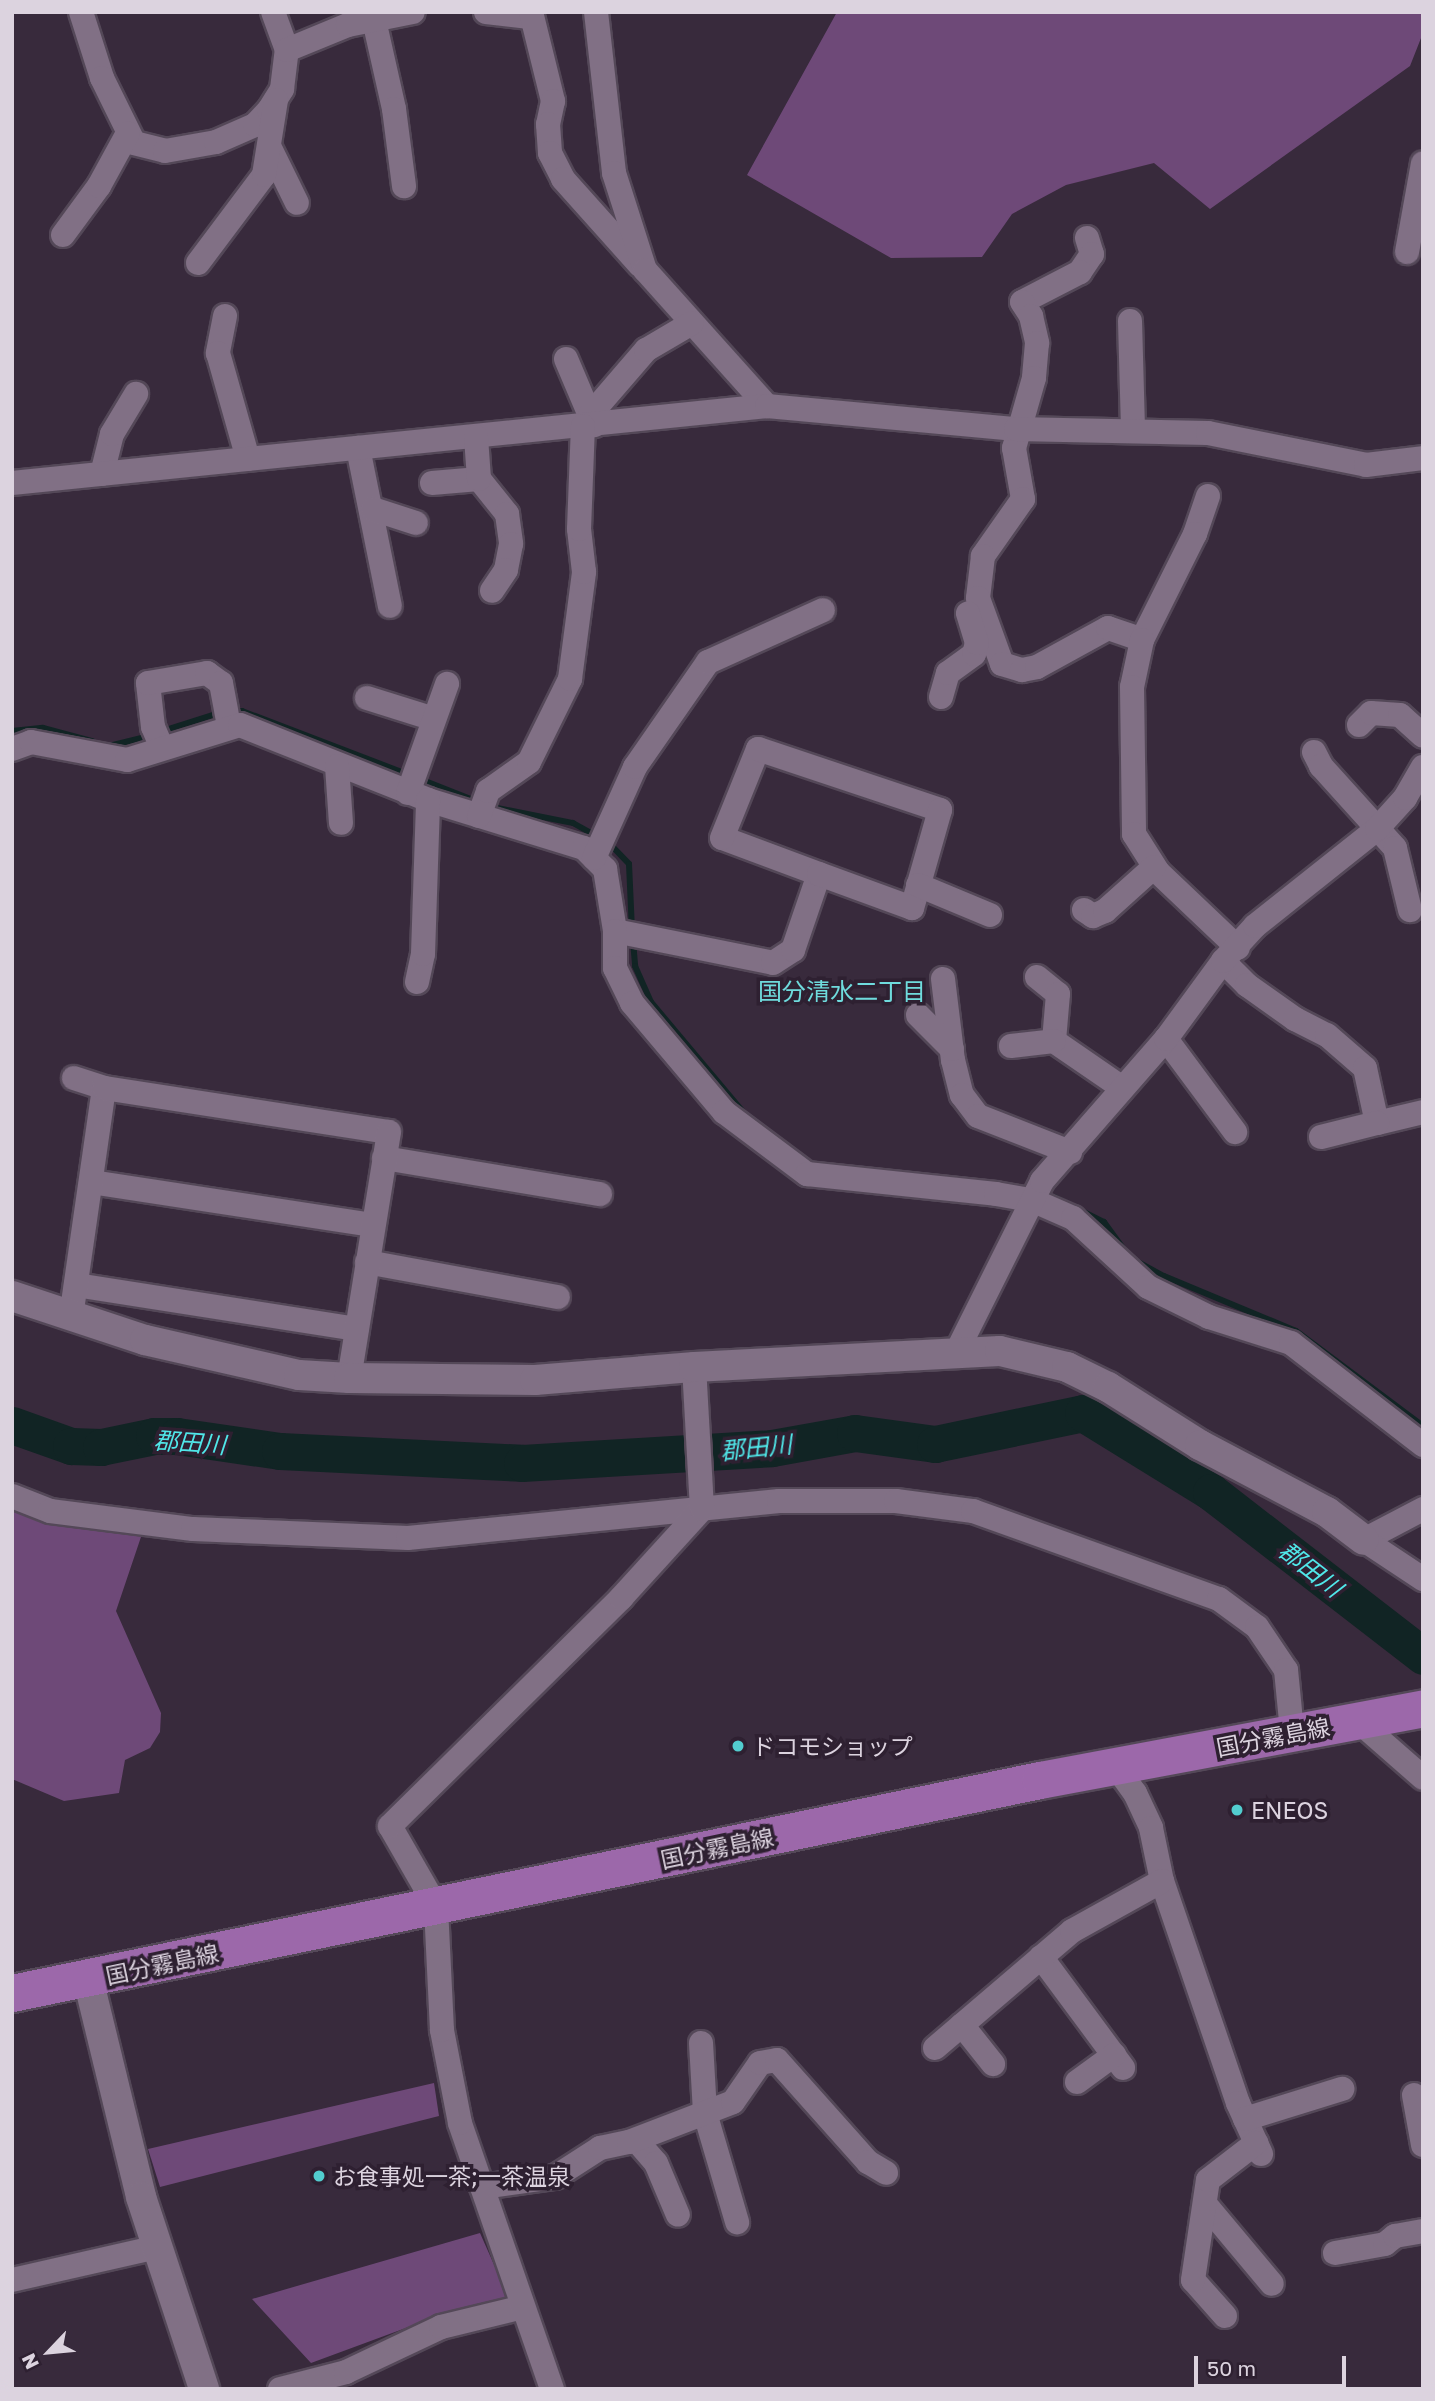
<!DOCTYPE html>
<meta charset="utf-8">
<style>
body{margin:0}
#map{position:relative;width:1435px;height:2401px;overflow:hidden;background:#382a3c;font-family:"Golos Text","Noto Sans JP",sans-serif}
div>[style]{position:absolute}
[style*='--x']{left:calc(var(--x)*1px);top:calc(var(--y)*1px);width:calc(var(--w)*1px);rotate:calc(var(--a)*1deg)}
.green>*{inset:0;background:#6e4978}
.stream>*{height:6px;margin:-3px;padding:0 3px;transform-origin:3px;border-radius:3px;background:#112424}
.river>*{height:37px;margin:-18.5px;padding:0 18.5px;transform-origin:18.5px;border-radius:18.5px;background:#112424}
.roads{filter:drop-shadow(2px 0 #544858) drop-shadow(-2px 0 #544858) drop-shadow(0 2px #544858) drop-shadow(0 -2px #544858)}
.minor>*{height:24px;margin:-12px;padding:0 12px;transform-origin:12px;border-radius:12px;background:#817085}
.tertiary>*{height:30px;margin:-15px;padding:0 15px;transform-origin:15px;border-radius:15px;background:#817085}
.primary>*{height:37px;margin:-18.5px;padding:0 18.5px;transform-origin:18.5px;border-radius:18.5px;background:#9c68aa}
.dots>*{width:19px;height:19px;translate:-50% -50%;box-sizing:border-box;border:4px solid #2e2031;border-radius:50%}
span{translate:-50% -50%;white-space:nowrap;text-align:center;line-height:1.15;-webkit-text-stroke:7px #2e2031;paint-order:stroke}
.street-label{font-size:23px;color:#dcd3df}
.poi-label{font-size:23px;color:#dcd3df}
.left{translate:0 -50%;text-align:left}
.neighbourhood-label{font-size:24px;color:#6fdbdd}
.water-label{font-size:24px;color:#50e7e9;font-style:italic}
.frame{position:absolute;inset:0;border:14px solid #dcd3df;pointer-events:none}
.north{position:absolute;left:14px;top:2317px;width:70px;height:70px;-webkit-text-stroke:5px #2e2031;paint-order:stroke;rotate:244deg;font-size:19px;font-weight:700;line-height:28px;text-align:center;color:#dcd3df}
.north::after{content:'';display:block;margin:auto;width:24px;height:32px;background:#dcd3df;clip-path:polygon(50% 0,100% 100%,50% 72%,0 100%)}
.scale{position:absolute;left:1194px;top:2356px;width:152px;height:32px;box-sizing:border-box;border:4px solid #dcd3df;border-top:0;padding-left:9px;font-size:21px;line-height:24px;white-space:nowrap;color:#dcd3df;-webkit-text-stroke:5px #2e2031;paint-order:stroke}
</style>
<div id="map">
<div class="green">
<i style="clip-path:polygon(837px 12px,1423px 12px,1423px 33px,1410px 66px,1210px 209px,1154px 163px,1066px 185px,1012px 214px,982px 257px,891px 258px,747px 175px)"></i>
<i style="clip-path:polygon(12px 1508px,142px 1534px,116px 1611px,161px 1713px,160px 1732px,150px 1748px,125px 1760px,119px 1793px,64px 1801px,12px 1779px)"></i>
<i style="clip-path:polygon(434px 2083px,439px 2116px,160px 2187px,148px 2149px)"></i>
<i style="clip-path:polygon(480px 2233px,515px 2312px,441px 2315px,311px 2363px,252px 2299px)"></i>
</div>
<div class="stream">
<i style="--x:233;--y:712;--w:9;--a:-6"></i>
<i style="--x:242;--y:711;--w:180;--a:20.9"></i>
<i style="--x:12;--y:731;--w:31;--a:-6"></i>
<i style="--x:43;--y:728;--w:51;--a:14.9"></i>
<i style="--x:159;--y:732;--w:66;--a:-17.6"></i>
<i style="--x:109;--y:746;--w:41;--a:-14"></i>
<i style="--x:420;--y:779;--w:62;--a:21.6"></i>
<i style="--x:492;--y:807;--w:83;--a:11.2"></i>
<i style="--x:573;--y:823;--w:29;--a:29"></i>
<i style="--x:608;--y:842;--w:30;--a:46"></i>
<i style="--x:629;--y:864;--w:66;--a:87.4"></i>
<i style="--x:633;--y:941;--w:25;--a:85"></i>
<i style="--x:635;--y:966;--w:39;--a:66"></i>
<i style="--x:651;--y:1002;--w:145;--a:50"></i>
<i style="--x:1054;--y:1197;--w:56;--a:26.6"></i>
<i style="--x:1104;--y:1222;--w:34;--a:54"></i>
<i style="--x:1131;--y:1258;--w:38;--a:29"></i>
<i style="--x:1164;--y:1276;--w:143;--a:22.6"></i>
<i style="--x:1296;--y:1331;--w:159;--a:36.8"></i>
</div>
<div class="river">
<i style="--x:12;--y:1425;--w:63;--a:19.6"></i>
<i style="--x:71;--y:1446;--w:30;--a:2"></i>
<i style="--x:101;--y:1447;--w:54;--a:-11.7"></i>
<i style="--x:154;--y:1436;--w:23;--a:0"></i>
<i style="--x:177;--y:1436;--w:104;--a:8.3"></i>
<i style="--x:280;--y:1451;--w:242;--a:2.8"></i>
<i style="--x:522;--y:1463;--w:250;--a:-3.4"></i>
<i style="--x:772;--y:1448;--w:84;--a:-10.2"></i>
<i style="--x:855;--y:1433;--w:81;--a:7.8"></i>
<i style="--x:935;--y:1444;--w:151;--a:-11.8"></i>
<i style="--x:1083;--y:1413;--w:150;--a:31.7"></i>
<i style="--x:1211;--y:1492;--w:268;--a:37.7"></i>
</div>
<div class="roads">
<div class="minor">
<i style="--x:81;--y:12;--w:69;--a:72.3"></i>
<i style="--x:102;--y:78;--w:72;--a:63.8"></i>
<i style="--x:134;--y:143;--w:32;--a:14"></i>
<i style="--x:165;--y:151;--w:52;--a:-10"></i>
<i style="--x:216;--y:142;--w:43;--a:-23.6"></i>
<i style="--x:255;--y:125;--w:21;--a:-47"></i>
<i style="--x:269;--y:110;--w:25;--a:-58"></i>
<i style="--x:282;--y:89;--w:39;--a:-83"></i>
<i style="--x:287;--y:50;--w:40;--a:-110.2"></i>
<i style="--x:486;--y:12;--w:44;--a:6.5"></i>
<i style="--x:531;--y:12;--w:92;--a:76.1"></i>
<i style="--x:553;--y:101;--w:24;--a:102"></i>
<i style="--x:548;--y:124;--w:29;--a:86"></i>
<i style="--x:550;--y:153;--w:29;--a:63"></i>
<i style="--x:563;--y:179;--w:115;--a:48.2"></i>
<i style="--x:596;--y:12;--w:162;--a:83.6"></i>
<i style="--x:614;--y:173;--w:102;--a:72.3"></i>
<i style="--x:645;--y:270;--w:183;--a:48.1"></i>
<i style="--x:374;--y:20;--w:91;--a:77.3"></i>
<i style="--x:394;--y:109;--w:78;--a:82.6"></i>
<i style="--x:287;--y:50;--w:66;--a:-22.3"></i>
<i style="--x:348;--y:25;--w:66;--a:-11.3"></i>
<i style="--x:270;--y:148;--w:61;--a:63.9"></i>
<i style="--x:63;--y:235;--w:61;--a:-53.7"></i>
<i style="--x:99;--y:186;--w:60;--a:-61.3"></i>
<i style="--x:1087;--y:238;--w:17;--a:73"></i>
<i style="--x:1092;--y:254;--w:22;--a:124"></i>
<i style="--x:1080;--y:272;--w:65;--a:152.7"></i>
<i style="--x:1022;--y:302;--w:17;--a:57"></i>
<i style="--x:1031;--y:316;--w:28;--a:77"></i>
<i style="--x:1037;--y:343;--w:35;--a:95"></i>
<i style="--x:1034;--y:378;--w:73;--a:105.9"></i>
<i style="--x:1014;--y:448;--w:52;--a:80"></i>
<i style="--x:1023;--y:499;--w:70;--a:125.1"></i>
<i style="--x:983;--y:556;--w:42;--a:96.8"></i>
<i style="--x:978;--y:598;--w:70;--a:70"></i>
<i style="--x:1002;--y:664;--w:21;--a:17"></i>
<i style="--x:1022;--y:670;--w:15;--a:-11"></i>
<i style="--x:1037;--y:667;--w:81;--a:-28.8"></i>
<i style="--x:1108;--y:628;--w:36;--a:19"></i>
<i style="--x:1407;--y:252;--w:90;--a:-79.8"></i>
<i style="--x:198;--y:263;--w:110;--a:-53.1"></i>
<i style="--x:264;--y:175;--w:76;--a:-80.9"></i>
<i style="--x:225;--y:316;--w:38;--a:101"></i>
<i style="--x:218;--y:353;--w:110;--a:74.2"></i>
<i style="--x:1130;--y:321;--w:109;--a:88.4"></i>
<i style="--x:566;--y:359;--w:72;--a:67"></i>
<i style="--x:590;--y:415;--w:86;--a:-49.3"></i>
<i style="--x:646;--y:350;--w:53;--a:-30.4"></i>
<i style="--x:358;--y:448;--w:161;--a:78.6"></i>
<i style="--x:102;--y:474;--w:41;--a:-76"></i>
<i style="--x:112;--y:434;--w:47;--a:-59"></i>
<i style="--x:479;--y:479;--w:45;--a:51.3"></i>
<i style="--x:507;--y:514;--w:30;--a:82"></i>
<i style="--x:511;--y:544;--w:26;--a:101"></i>
<i style="--x:506;--y:570;--w:25;--a:124"></i>
<i style="--x:12;--y:483;--w:759;--a:-5.82"></i>
<i style="--x:767;--y:406;--w:250;--a:5.3"></i>
<i style="--x:1016;--y:429;--w:192;--a:1.2"></i>
<i style="--x:1208;--y:433;--w:161;--a:11.4"></i>
<i style="--x:1366;--y:465;--w:57;--a:-7"></i>
<i style="--x:432;--y:483;--w:47;--a:-4.9"></i>
<i style="--x:479;--y:479;--w:42;--a:-94.1"></i>
<i style="--x:1208;--y:496;--w:40;--a:108.9"></i>
<i style="--x:1195;--y:534;--w:119;--a:116.6"></i>
<i style="--x:1142;--y:640;--w:48;--a:102"></i>
<i style="--x:1132;--y:687;--w:147;--a:89.2"></i>
<i style="--x:1134;--y:834;--w:45;--a:57.7"></i>
<i style="--x:1158;--y:872;--w:110;--a:43.5"></i>
<i style="--x:373;--y:509;--w:45;--a:18"></i>
<i style="--x:941;--y:697;--w:25;--a:-74"></i>
<i style="--x:948;--y:673;--w:32;--a:-36"></i>
<i style="--x:974;--y:654;--w:11;--a:-75"></i>
<i style="--x:977;--y:643;--w:31;--a:-107"></i>
<i style="--x:367;--y:698;--w:70;--a:17.4"></i>
<i style="--x:1359;--y:725;--w:17;--a:-45"></i>
<i style="--x:1371;--y:713;--w:29;--a:4"></i>
<i style="--x:1400;--y:715;--w:31;--a:42"></i>
<i style="--x:162;--y:748;--w:23;--a:-113"></i>
<i style="--x:153;--y:727;--w:44;--a:-96.5"></i>
<i style="--x:148;--y:683;--w:60;--a:-9.6"></i>
<i style="--x:207;--y:673;--w:17;--a:36"></i>
<i style="--x:221;--y:683;--w:44;--a:79.5"></i>
<i style="--x:12;--y:749;--w:20;--a:-20"></i>
<i style="--x:31;--y:742;--w:98;--a:10.6"></i>
<i style="--x:127;--y:760;--w:118;--a:-17.2"></i>
<i style="--x:240;--y:725;--w:202;--a:21.7"></i>
<i style="--x:428;--y:800;--w:163;--a:17.1"></i>
<i style="--x:584;--y:848;--w:30;--a:45"></i>
<i style="--x:605;--y:869;--w:63;--a:80.8"></i>
<i style="--x:615;--y:931;--w:161;--a:11.4"></i>
<i style="--x:773;--y:963;--w:24;--a:-33"></i>
<i style="--x:793;--y:950;--w:80;--a:-71.1"></i>
<i style="--x:819;--y:874;--w:103;--a:-159.6"></i>
<i style="--x:722;--y:838;--w:96;--a:-68"></i>
<i style="--x:758;--y:749;--w:192;--a:18.5"></i>
<i style="--x:940;--y:810;--w:102;--a:105.9"></i>
<i style="--x:912;--y:908;--w:99;--a:-159.9"></i>
<i style="--x:1314;--y:752;--w:16;--a:63"></i>
<i style="--x:1321;--y:766;--w:110;--a:47.9"></i>
<i style="--x:1395;--y:848;--w:64;--a:76.4"></i>
<i style="--x:337;--y:766;--w:57;--a:86"></i>
<i style="--x:408;--y:793;--w:116;--a:-70.3"></i>
<i style="--x:479;--y:816;--w:27;--a:-70"></i>
<i style="--x:488;--y:791;--w:50;--a:-35.3"></i>
<i style="--x:529;--y:762;--w:93;--a:-63.7"></i>
<i style="--x:570;--y:679;--w:108;--a:-82.5"></i>
<i style="--x:584;--y:572;--w:43;--a:-96.6"></i>
<i style="--x:579;--y:529;--w:103;--a:-87.8"></i>
<i style="--x:594;--y:858;--w:100;--a:-65.7"></i>
<i style="--x:635;--y:767;--w:128;--a:-55.2"></i>
<i style="--x:708;--y:662;--w:126;--a:-24.3"></i>
<i style="--x:918;--y:885;--w:78;--a:22.6"></i>
<i style="--x:1084;--y:910;--w:11;--a:34"></i>
<i style="--x:1093;--y:916;--w:13;--a:-23"></i>
<i style="--x:1105;--y:911;--w:66;--a:-41.9"></i>
<i style="--x:615;--y:931;--w:37;--a:90"></i>
<i style="--x:615;--y:968;--w:39;--a:64"></i>
<i style="--x:632;--y:1003;--w:143;--a:49.8"></i>
<i style="--x:724;--y:1112;--w:104;--a:36.8"></i>
<i style="--x:807;--y:1174;--w:190;--a:6"></i>
<i style="--x:996;--y:1194;--w:39;--a:10"></i>
<i style="--x:1034;--y:1201;--w:43;--a:23.6"></i>
<i style="--x:1073;--y:1218;--w:102;--a:42.6"></i>
<i style="--x:1148;--y:1287;--w:68;--a:26.2"></i>
<i style="--x:1209;--y:1317;--w:86;--a:17.6"></i>
<i style="--x:1291;--y:1343;--w:167;--a:37.7"></i>
<i style="--x:1223;--y:961;--w:34;--a:45"></i>
<i style="--x:1247;--y:985;--w:59;--a:35.3"></i>
<i style="--x:1295;--y:1019;--w:36;--a:27"></i>
<i style="--x:1327;--y:1035;--w:50;--a:41"></i>
<i style="--x:1365;--y:1068;--w:56;--a:77.7"></i>
<i style="--x:1377;--y:1123;--w:47;--a:-13.4"></i>
<i style="--x:1037;--y:977;--w:27;--a:39"></i>
<i style="--x:1058;--y:994;--w:47;--a:94.9"></i>
<i style="--x:1054;--y:1041;--w:81;--a:34.5"></i>
<i style="--x:943;--y:979;--w:82;--a:83"></i>
<i style="--x:953;--y:1060;--w:36;--a:76"></i>
<i style="--x:962;--y:1095;--w:26;--a:53"></i>
<i style="--x:978;--y:1116;--w:99;--a:21.4"></i>
<i style="--x:417;--y:982;--w:29;--a:-78"></i>
<i style="--x:423;--y:954;--w:154;--a:-88.1"></i>
<i style="--x:918;--y:1015;--w:48;--a:45"></i>
<i style="--x:1166;--y:1039;--w:116;--a:53.4"></i>
<i style="--x:1011;--y:1046;--w:43;--a:-6.6"></i>
<i style="--x:74;--y:1078;--w:32;--a:18"></i>
<i style="--x:1321;--y:1137;--w:58;--a:-14"></i>
<i style="--x:384;--y:1158;--w:219;--a:9.5"></i>
<i style="--x:91;--y:1182;--w:285;--a:8.7"></i>
<i style="--x:367;--y:1262;--w:194;--a:10.4"></i>
<i style="--x:76;--y:1285;--w:284;--a:8.9"></i>
<i style="--x:71;--y:1317;--w:231;--a:-81.8"></i>
<i style="--x:104;--y:1088;--w:288;--a:8.8"></i>
<i style="--x:389;--y:1132;--w:249;--a:99.2"></i>
<i style="--x:957;--y:1351;--w:190;--a:-63.4"></i>
<i style="--x:1042;--y:1181;--w:189;--a:-48.9"></i>
<i style="--x:1166;--y:1039;--w:97;--a:-53.8"></i>
<i style="--x:1223;--y:961;--w:47;--a:-47.6"></i>
<i style="--x:1255;--y:926;--w:156;--a:-38.5"></i>
<i style="--x:1377;--y:829;--w:42;--a:-47.9"></i>
<i style="--x:1405;--y:798;--w:36;--a:-60"></i>
<i style="--x:12;--y:1496;--w:41;--a:21.5"></i>
<i style="--x:50;--y:1511;--w:144;--a:7.2"></i>
<i style="--x:193;--y:1529;--w:215;--a:2.4"></i>
<i style="--x:408;--y:1538;--w:373;--a:-5.7"></i>
<i style="--x:779;--y:1501;--w:117;--a:0"></i>
<i style="--x:896;--y:1501;--w:78;--a:7.4"></i>
<i style="--x:973;--y:1511;--w:261;--a:19.7"></i>
<i style="--x:1219;--y:1599;--w:47;--a:36.4"></i>
<i style="--x:1257;--y:1627;--w:52;--a:56"></i>
<i style="--x:1286;--y:1670;--w:61;--a:84.4"></i>
<i style="--x:1423;--y:1509;--w:67;--a:152.3"></i>
<i style="--x:1364;--y:1540;--w:71;--a:33.5"></i>
<i style="--x:1358;--y:1721;--w:86;--a:41.2"></i>
<i style="--x:1116;--y:1767;--w:32;--a:54"></i>
<i style="--x:1135;--y:1793;--w:38;--a:65"></i>
<i style="--x:1151;--y:1828;--w:54;--a:78.3"></i>
<i style="--x:1162;--y:1881;--w:235;--a:71.1"></i>
<i style="--x:1238;--y:2103;--w:56;--a:65.7"></i>
<i style="--x:1041;--y:1957;--w:138;--a:53.5"></i>
<i style="--x:962;--y:2025;--w:50;--a:51.5"></i>
<i style="--x:701;--y:2043;--w:70;--a:86.7"></i>
<i style="--x:705;--y:2113;--w:114;--a:73.6"></i>
<i style="--x:935;--y:2048;--w:180;--a:-40.5"></i>
<i style="--x:1072;--y:1931;--w:103;--a:-29.1"></i>
<i style="--x:1077;--y:2082;--w:46;--a:-36.1"></i>
<i style="--x:1414;--y:2095;--w:51;--a:79.8"></i>
<i style="--x:1245;--y:2119;--w:102;--a:-17.2"></i>
<i style="--x:636;--y:2140;--w:30;--a:49"></i>
<i style="--x:656;--y:2163;--w:56;--a:67.1"></i>
<i style="--x:482;--y:2187;--w:74;--a:-7.8"></i>
<i style="--x:555;--y:2177;--w:54;--a:-32.8"></i>
<i style="--x:600;--y:2148;--w:30;--a:-12"></i>
<i style="--x:629;--y:2142;--w:111;--a:-21"></i>
<i style="--x:733;--y:2102;--w:47;--a:-55.3"></i>
<i style="--x:760;--y:2063;--w:17;--a:-10"></i>
<i style="--x:777;--y:2060;--w:137;--a:48.3"></i>
<i style="--x:868;--y:2162;--w:21;--a:31"></i>
<i style="--x:1205;--y:2204;--w:104;--a:50.1"></i>
<i style="--x:1335;--y:2253;--w:51;--a:-10.2"></i>
<i style="--x:1385;--y:2244;--w:13;--a:-39"></i>
<i style="--x:1395;--y:2236;--w:28;--a:-10"></i>
<i style="--x:12;--y:2280;--w:149;--a:-12.8"></i>
<i style="--x:1225;--y:2316;--w:48;--a:-131.6"></i>
<i style="--x:1193;--y:2280;--w:101;--a:-81.5"></i>
<i style="--x:1208;--y:2180;--w:61;--a:-37.6"></i>
<i style="--x:280;--y:2389;--w:68;--a:-14.4"></i>
<i style="--x:346;--y:2372;--w:105;--a:-25.3"></i>
<i style="--x:441;--y:2327;--w:84;--a:-13.7"></i>
<i style="--x:552;--y:2389;--w:281;--a:-109.1"></i>
<i style="--x:460;--y:2123;--w:95;--a:-101"></i>
<i style="--x:442;--y:2030;--w:124;--a:-92.8"></i>
<i style="--x:436;--y:1906;--w:92;--a:-119.9"></i>
<i style="--x:390;--y:1826;--w:325;--a:-44.6"></i>
<i style="--x:621;--y:1598;--w:120;--a:-47.7"></i>
<i style="--x:702;--y:1509;--w:142;--a:-93.2"></i>
</div>
<div class="tertiary">
<i style="--x:12;--y:1296;--w:140;--a:18.3"></i>
<i style="--x:145;--y:1340;--w:158;--a:12.8"></i>
<i style="--x:299;--y:1375;--w:50;--a:3.4"></i>
<i style="--x:349;--y:1378;--w:186;--a:0.6"></i>
<i style="--x:535;--y:1380;--w:160;--a:-4.7"></i>
<i style="--x:694;--y:1367;--w:306;--a:-3"></i>
<i style="--x:1000;--y:1351;--w:69;--a:13.4"></i>
<i style="--x:1067;--y:1367;--w:46;--a:26"></i>
<i style="--x:1108;--y:1387;--w:109;--a:32.2"></i>
<i style="--x:1200;--y:1445;--w:144;--a:27.8"></i>
<i style="--x:1327;--y:1512;--w:46;--a:37.1"></i>
<i style="--x:88;--y:1979;--w:224;--a:76.3"></i>
<i style="--x:141;--y:2197;--w:202;--a:71.8"></i>
</div>
<div class="primary">
<i style="--x:12;--y:1993;--w:1050;--a:-11.71"></i>
<i style="--x:1040;--y:1780;--w:390;--a:-10.6"></i>
</div>
</div>
<div class="dots">
<i style="left:738px;top:1746px;background:#52cdcf"></i>
<i style="left:1237px;top:1810px;background:#52cdcf"></i>
<i style="left:319px;top:2176px;background:#52cdcf"></i>
</div>
<div class="street-label">
<span style="left:1273px;top:1737px;rotate:-11deg">国分霧島線</span>
<span style="left:717px;top:1848px;rotate:-12deg">国分霧島線</span>
<span style="left:162px;top:1964px;rotate:-12deg">国分霧島線</span>
</div>
<div class="poi-label">
<span class="left" style="left:752px;top:1746px">ドコモショップ</span>
<span class="left" style="left:1251px;top:1810px">ENEOS</span>
<span class="left" style="left:333px;top:2176px">お食事処一茶;一茶温泉</span>
</div>
<div class="neighbourhood-label">
<span style="left:842px;top:991px">国分清水二丁目</span>
</div>
<div class="water-label">
<span style="left:190px;top:1442px;rotate:4deg">郡田川</span>
<span style="left:756px;top:1447px;rotate:-6deg">郡田川</span>
<span style="left:1311px;top:1569px;rotate:38deg">郡田川</span>
</div>
<div class="frame"></div>
<div class="north">N</div>
<div class="scale">50 m</div>
</div>
